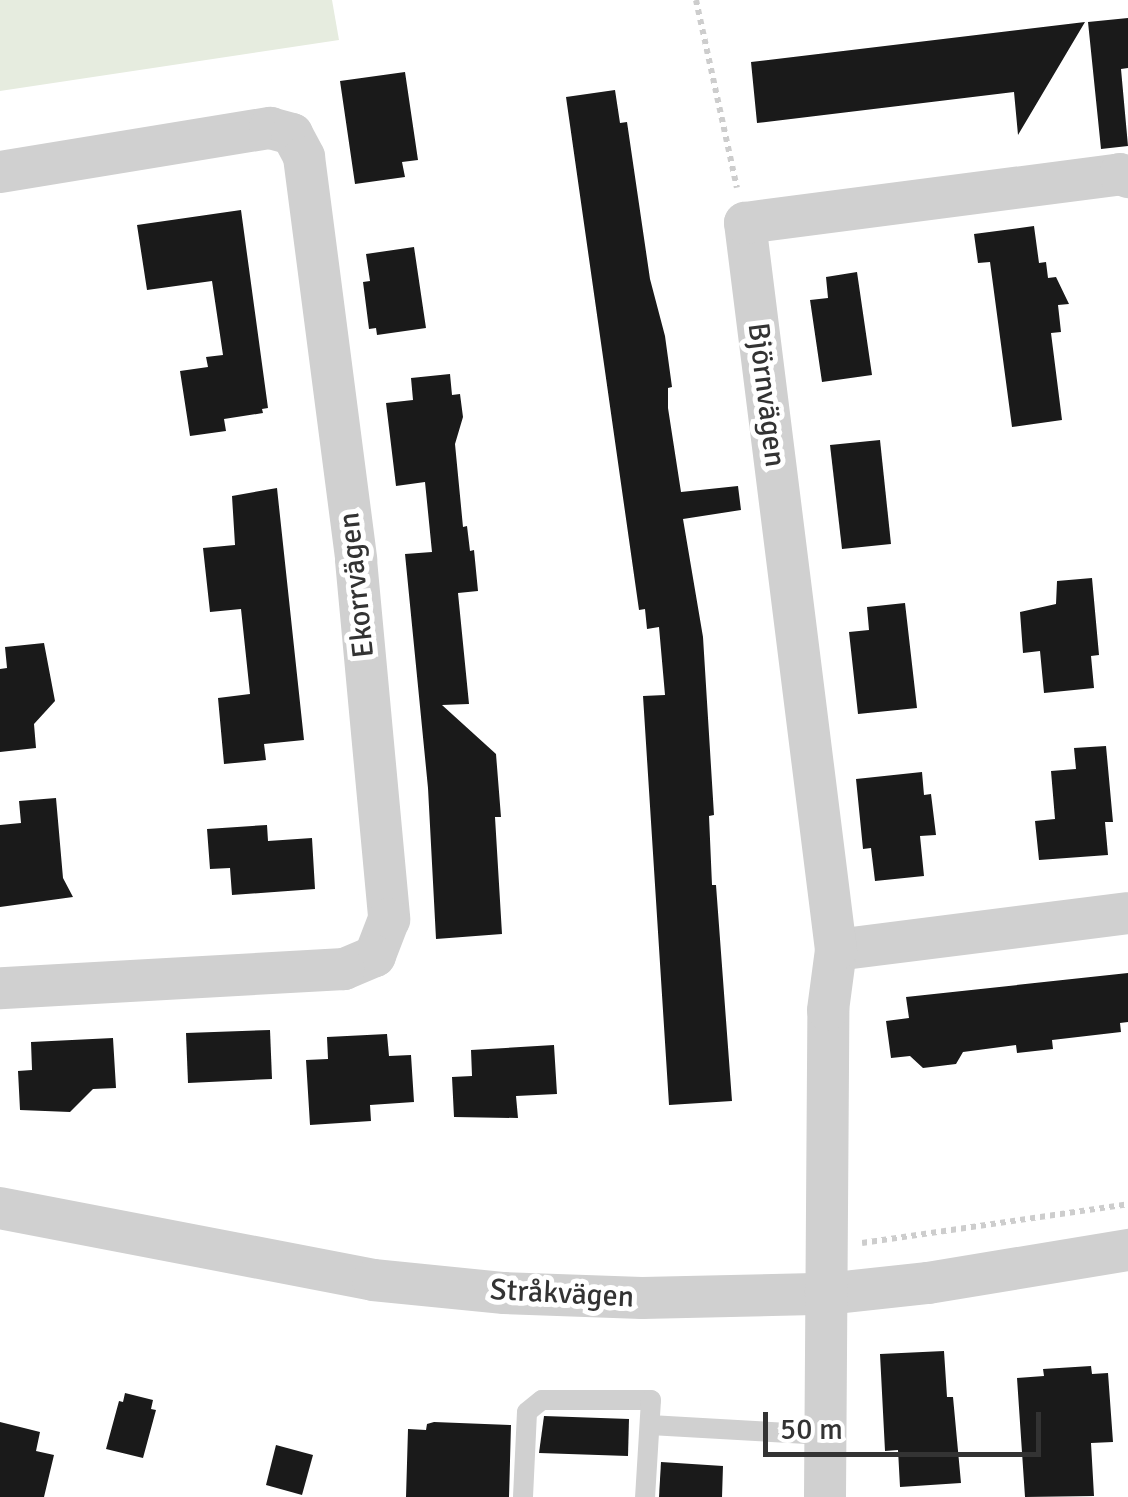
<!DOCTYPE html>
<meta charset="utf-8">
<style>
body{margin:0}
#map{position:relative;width:1128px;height:1497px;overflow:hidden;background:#fff;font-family:Signika,sans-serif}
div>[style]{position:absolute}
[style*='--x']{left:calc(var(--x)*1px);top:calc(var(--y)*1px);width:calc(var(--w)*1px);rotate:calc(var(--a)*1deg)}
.green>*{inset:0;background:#e6ecdf}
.building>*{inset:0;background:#1a1a1a}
.path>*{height:6px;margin-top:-3px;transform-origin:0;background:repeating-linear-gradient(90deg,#cdcdcd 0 5px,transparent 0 10px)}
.service>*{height:20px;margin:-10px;padding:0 10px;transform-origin:10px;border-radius:10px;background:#d0d0d0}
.minor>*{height:42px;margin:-21px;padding:0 21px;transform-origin:21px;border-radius:21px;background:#d0d0d0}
span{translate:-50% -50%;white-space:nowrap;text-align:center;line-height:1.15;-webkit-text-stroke:10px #fff;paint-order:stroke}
.street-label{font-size:30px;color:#333}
.scale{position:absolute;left:763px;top:1412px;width:278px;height:45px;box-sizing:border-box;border:5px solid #333;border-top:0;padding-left:12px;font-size:30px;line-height:35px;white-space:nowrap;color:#333;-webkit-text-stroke:8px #fff;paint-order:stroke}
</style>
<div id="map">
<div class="green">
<i style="clip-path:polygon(0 0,332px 0,339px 40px,0 91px)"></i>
</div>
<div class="building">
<i style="clip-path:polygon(1128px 18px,1128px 68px,1121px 69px,1128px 146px,1101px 149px,1088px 22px)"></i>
<i style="clip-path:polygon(1085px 22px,1018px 135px,1014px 92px,757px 123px,751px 62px)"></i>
<i style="clip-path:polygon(405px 72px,418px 160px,402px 162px,405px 177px,355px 184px,340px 81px)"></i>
<i style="clip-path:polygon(615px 90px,620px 123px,627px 122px,650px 279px,665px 336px,672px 387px,668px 388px,668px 408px,681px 492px,738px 486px,741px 510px,683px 519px,703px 637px,714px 815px,709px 816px,712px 885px,716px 885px,732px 1101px,669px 1105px,643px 696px,665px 695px,659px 627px,647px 629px,645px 609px,639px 610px,566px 97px)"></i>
<i style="clip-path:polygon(241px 210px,268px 408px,262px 409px,263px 413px,224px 419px,226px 431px,190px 436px,180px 371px,208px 367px,206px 357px,223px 355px,212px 281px,147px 290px,137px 225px)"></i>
<i style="clip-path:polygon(1034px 226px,1039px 263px,1046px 262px,1048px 278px,1056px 277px,1069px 304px,1058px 305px,1061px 332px,1051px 333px,1062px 420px,1012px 427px,990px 262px,978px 263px,974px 234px)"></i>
<i style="clip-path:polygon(414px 247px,426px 328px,377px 335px,376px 328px,369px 329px,363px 282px,370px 281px,366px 254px)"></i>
<i style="clip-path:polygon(857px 272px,872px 375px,822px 382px,810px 300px,828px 298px,826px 277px)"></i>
<i style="clip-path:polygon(450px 374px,452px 395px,460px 394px,463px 417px,455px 444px,463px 527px,467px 526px,470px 551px,474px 550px,478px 591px,458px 593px,469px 704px,442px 705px,496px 754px,501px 817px,495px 817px,502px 934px,436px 939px,428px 788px,405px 554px,432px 552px,425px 482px,396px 486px,386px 403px,413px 400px,411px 378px)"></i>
<i style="clip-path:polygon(880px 440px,891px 544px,842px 549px,830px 445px)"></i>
<i style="clip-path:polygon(277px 488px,304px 740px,264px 744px,266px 760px,224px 764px,218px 698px,250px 694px,241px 609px,210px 612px,203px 548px,235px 545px,232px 496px)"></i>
<i style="clip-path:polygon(1092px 578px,1099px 655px,1091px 656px,1094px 688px,1044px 693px,1040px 651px,1023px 653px,1020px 612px,1056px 604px,1057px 581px)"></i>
<i style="clip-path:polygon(905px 603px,917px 708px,858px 714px,849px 632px,869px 630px,867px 607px)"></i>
<i style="clip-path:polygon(44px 643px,55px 701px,34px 724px,36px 748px,0 752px,0 669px,7px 668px,5px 647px)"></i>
<i style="clip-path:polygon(1106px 746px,1113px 822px,1105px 822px,1108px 855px,1039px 860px,1035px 821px,1055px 819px,1051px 771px,1076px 769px,1074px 748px)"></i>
<i style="clip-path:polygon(922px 772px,924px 795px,931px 794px,936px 835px,920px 836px,924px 876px,875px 881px,871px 848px,863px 849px,856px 779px)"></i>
<i style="clip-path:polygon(56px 798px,63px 878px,73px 897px,0 907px,0 825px,21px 823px,19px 801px)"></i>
<i style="clip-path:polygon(267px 825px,268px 841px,312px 838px,315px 889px,232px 895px,230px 868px,210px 869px,207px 829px)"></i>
<i style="clip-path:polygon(1128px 973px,1128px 1022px,1120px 1023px,1121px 1032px,1052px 1040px,1053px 1049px,1017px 1053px,1016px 1045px,963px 1052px,956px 1064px,923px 1068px,910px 1056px,891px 1058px,886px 1021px,909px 1018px,906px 997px)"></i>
<i style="clip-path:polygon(270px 1030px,272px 1079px,188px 1083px,186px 1033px)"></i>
<i style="clip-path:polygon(387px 1034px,389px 1056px,411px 1055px,414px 1102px,370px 1105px,371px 1121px,310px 1125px,306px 1060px,328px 1059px,327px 1037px)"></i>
<i style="clip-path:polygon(113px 1038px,116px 1088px,93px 1089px,70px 1112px,20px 1110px,18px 1071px,32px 1070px,31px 1042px)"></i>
<i style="clip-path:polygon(554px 1045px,557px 1094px,516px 1096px,518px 1118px,454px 1117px,452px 1077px,472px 1076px,471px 1050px)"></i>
<i style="clip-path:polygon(944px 1351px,947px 1397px,953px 1397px,961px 1483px,900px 1487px,898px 1450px,885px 1451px,880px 1354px)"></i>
<i style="clip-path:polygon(1091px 1366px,1092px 1374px,1108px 1373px,1113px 1442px,1091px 1443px,1094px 1496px,1025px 1497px,1017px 1378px,1044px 1376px,1043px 1369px)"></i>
<i style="clip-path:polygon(125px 1393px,153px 1400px,151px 1409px,156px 1410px,143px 1458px,106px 1449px,119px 1401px,123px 1402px)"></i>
<i style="clip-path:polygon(544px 1416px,629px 1419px,628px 1456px,539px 1453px)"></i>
<i style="clip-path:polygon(0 1422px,40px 1432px,36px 1451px,54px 1455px,44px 1497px,0 1497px)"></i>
<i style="clip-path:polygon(434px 1422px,511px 1425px,509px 1497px,406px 1497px,408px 1429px,426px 1430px,427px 1424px)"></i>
<i style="clip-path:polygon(276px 1445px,313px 1455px,302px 1495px,266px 1485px)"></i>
<i style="clip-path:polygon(661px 1462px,723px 1466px,722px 1497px,659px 1497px)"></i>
</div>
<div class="path">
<i style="--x:696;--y:0;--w:192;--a:77.7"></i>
<i style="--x:862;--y:1243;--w:269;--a:-8.3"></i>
</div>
<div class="service">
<i style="--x:650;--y:1425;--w:175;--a:3.3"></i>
<i style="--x:523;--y:1497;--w:85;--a:-87.3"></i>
<i style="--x:527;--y:1412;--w:19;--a:-39"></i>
<i style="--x:542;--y:1400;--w:109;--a:0"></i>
<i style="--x:651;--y:1400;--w:97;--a:93.5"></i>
</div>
<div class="minor">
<i style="--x:0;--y:172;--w:274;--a:-9.3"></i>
<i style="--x:270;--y:128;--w:23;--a:15"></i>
<i style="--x:292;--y:134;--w:26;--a:62"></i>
<i style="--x:304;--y:157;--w:406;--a:82.6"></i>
<i style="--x:356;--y:560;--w:361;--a:84.7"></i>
<i style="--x:389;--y:919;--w:40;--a:111"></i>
<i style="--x:375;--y:956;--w:34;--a:157"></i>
<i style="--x:344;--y:969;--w:345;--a:176.8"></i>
<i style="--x:836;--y:950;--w:294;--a:-7.2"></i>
<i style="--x:0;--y:1208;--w:380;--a:10.9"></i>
<i style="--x:373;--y:1280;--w:132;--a:5.7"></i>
<i style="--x:504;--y:1293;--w:138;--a:2.1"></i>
<i style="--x:642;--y:1298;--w:183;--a:-1.3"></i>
<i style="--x:825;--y:1294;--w:104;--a:-6.1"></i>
<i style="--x:928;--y:1283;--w:203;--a:-9.4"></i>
<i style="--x:825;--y:1497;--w:487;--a:-89.6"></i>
<i style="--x:828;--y:1010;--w:61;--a:-82.4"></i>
<i style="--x:836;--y:950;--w:733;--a:-97.13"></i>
<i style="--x:745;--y:223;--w:378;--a:-7.4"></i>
<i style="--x:1120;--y:174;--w:9;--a:21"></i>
</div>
<div class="street-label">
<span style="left:766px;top:395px;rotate:83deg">Björnvägen</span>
<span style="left:357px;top:585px;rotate:-96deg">Ekorrvägen</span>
<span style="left:562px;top:1294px;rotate:3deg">Stråkvägen</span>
</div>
<div class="scale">50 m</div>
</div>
